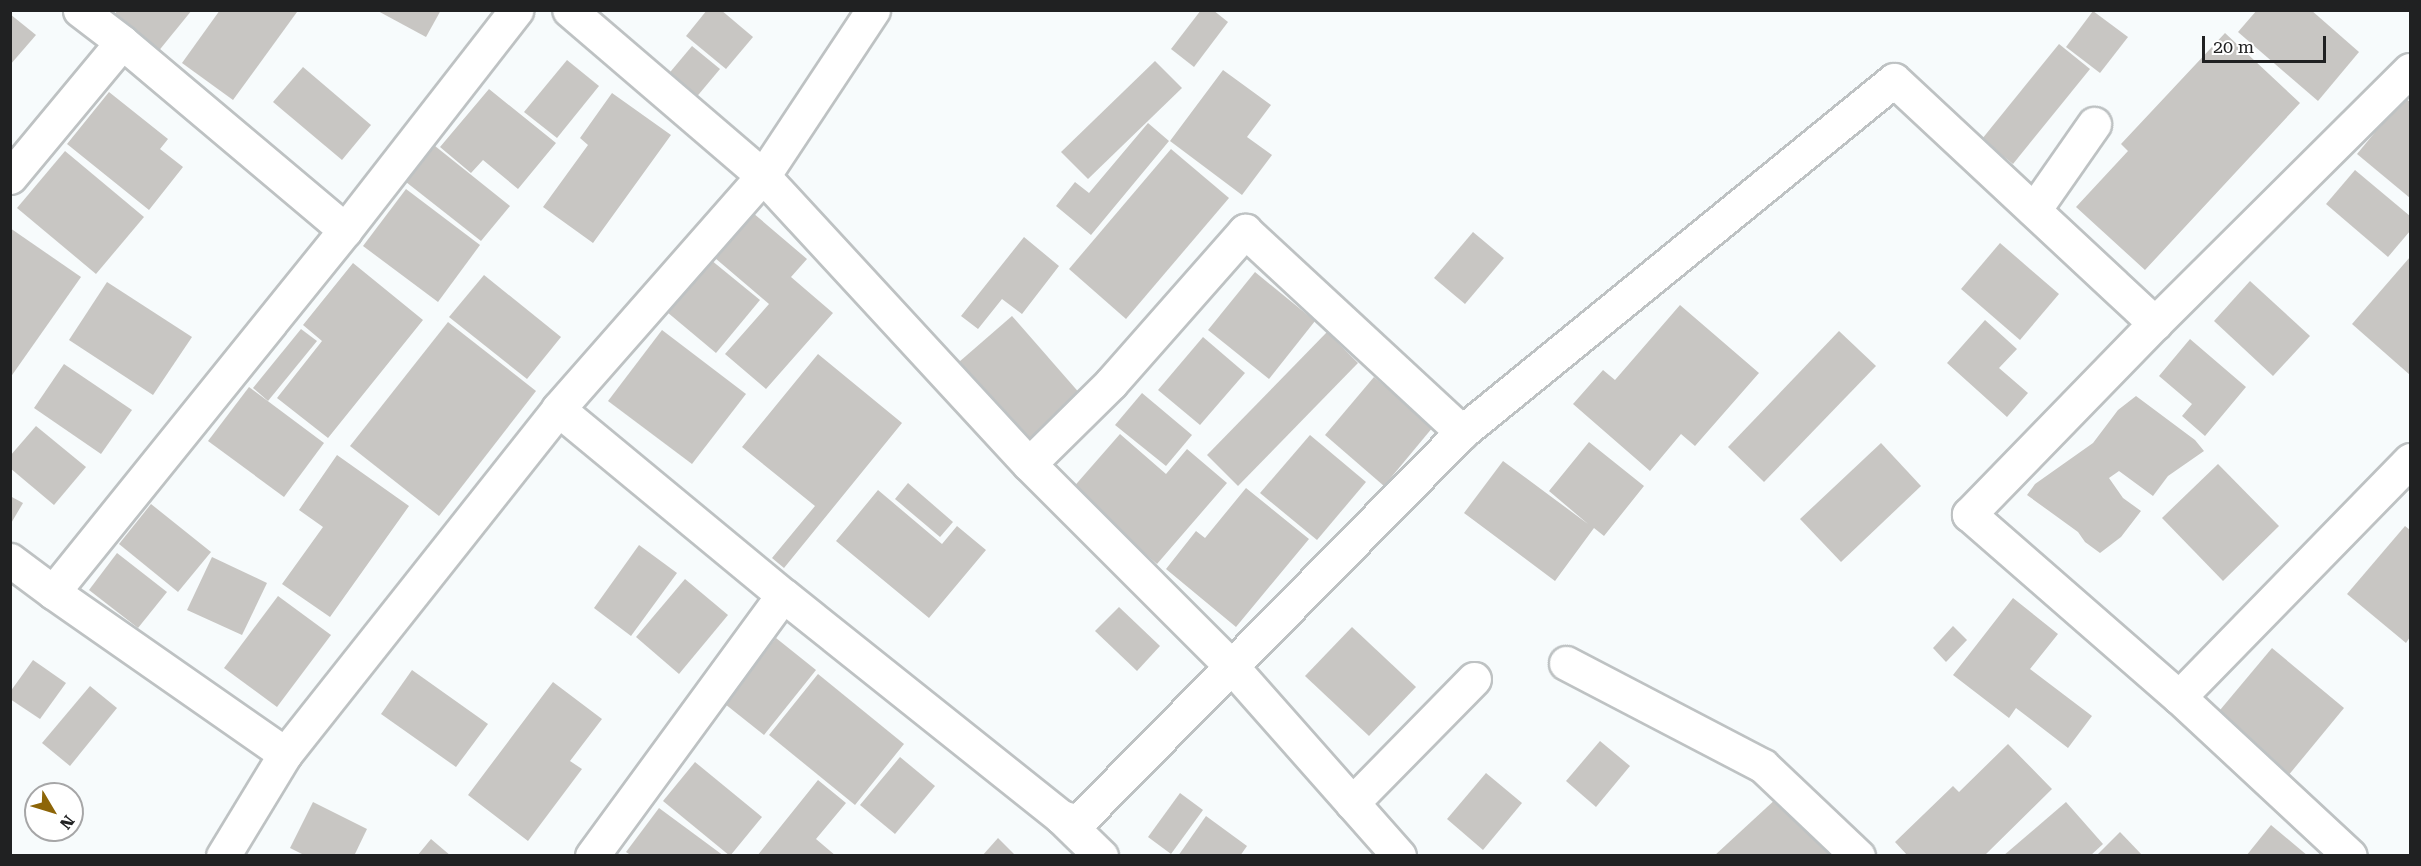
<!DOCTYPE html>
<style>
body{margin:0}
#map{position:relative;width:2421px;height:866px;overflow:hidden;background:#f7fbfc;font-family:"Roboto Serif",serif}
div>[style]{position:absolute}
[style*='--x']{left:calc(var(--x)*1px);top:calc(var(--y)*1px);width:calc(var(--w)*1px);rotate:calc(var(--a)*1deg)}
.building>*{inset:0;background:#c8c6c3}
.roads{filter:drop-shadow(2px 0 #bec2c3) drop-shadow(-2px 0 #bec2c3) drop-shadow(0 2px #bec2c3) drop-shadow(0 -2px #bec2c3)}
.street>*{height:33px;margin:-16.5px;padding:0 16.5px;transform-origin:16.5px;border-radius:16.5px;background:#fff}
span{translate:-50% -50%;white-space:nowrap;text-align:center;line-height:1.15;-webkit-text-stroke:4.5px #fff;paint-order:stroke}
.frame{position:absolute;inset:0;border:12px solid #202122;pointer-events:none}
.north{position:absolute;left:24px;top:782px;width:60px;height:60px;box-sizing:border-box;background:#fff;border:2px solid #a6a6a7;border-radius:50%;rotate:128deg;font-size:16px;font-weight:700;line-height:24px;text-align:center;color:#202122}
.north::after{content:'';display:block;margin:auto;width:21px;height:27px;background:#8d6508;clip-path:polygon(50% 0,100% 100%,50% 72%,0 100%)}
.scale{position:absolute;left:2202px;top:36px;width:124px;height:27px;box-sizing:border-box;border:3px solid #202122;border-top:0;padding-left:8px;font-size:18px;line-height:21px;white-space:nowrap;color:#202122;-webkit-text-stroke:4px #fff;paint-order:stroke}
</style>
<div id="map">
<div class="building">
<i style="clip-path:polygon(118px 10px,192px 10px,157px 53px,113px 16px)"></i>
<i style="clip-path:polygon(220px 10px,297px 12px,233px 100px,182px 63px)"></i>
<i style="clip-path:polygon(376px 10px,441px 10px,426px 37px)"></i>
<i style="clip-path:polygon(707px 10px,721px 10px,753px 37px,726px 69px,686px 36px)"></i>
<i style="clip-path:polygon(1201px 10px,1213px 10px,1228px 22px,1194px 67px,1171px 49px)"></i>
<i style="clip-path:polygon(2257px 10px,2311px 10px,2359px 52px,2318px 101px,2238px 32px)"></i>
<i style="clip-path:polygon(2093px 11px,2128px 37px,2100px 73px,2066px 47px)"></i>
<i style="clip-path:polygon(10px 14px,36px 35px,10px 65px)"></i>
<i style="clip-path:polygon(2225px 33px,2300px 103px,2145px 270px,2076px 207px,2128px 151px,2121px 144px)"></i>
<i style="clip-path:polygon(2059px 44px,2090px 69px,2013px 164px,1982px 139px)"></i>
<i style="clip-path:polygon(692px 46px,720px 69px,694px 100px,666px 77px)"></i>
<i style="clip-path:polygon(567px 60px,599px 86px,557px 138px,524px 112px)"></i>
<i style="clip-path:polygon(1155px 61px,1182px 88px,1088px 179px,1061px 152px)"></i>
<i style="clip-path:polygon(303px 67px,371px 125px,342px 160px,273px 102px)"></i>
<i style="clip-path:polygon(1223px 70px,1271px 105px,1247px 137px,1272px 155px,1242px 195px,1170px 141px)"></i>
<i style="clip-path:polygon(489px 89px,556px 143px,518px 189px,483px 160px,471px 173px,440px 147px)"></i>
<i style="clip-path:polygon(109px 92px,168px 139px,160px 149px,183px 167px,149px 210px,67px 144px)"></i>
<i style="clip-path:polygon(612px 93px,671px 135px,593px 243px,543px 207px,588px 145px,580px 138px)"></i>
<i style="clip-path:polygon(2404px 97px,2410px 102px,2410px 198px,2357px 154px)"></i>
<i style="clip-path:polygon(1148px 123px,1169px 141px,1091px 235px,1056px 206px,1075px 182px,1089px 193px)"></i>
<i style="clip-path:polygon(435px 146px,510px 206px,481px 241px,406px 182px)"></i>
<i style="clip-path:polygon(1171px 149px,1229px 198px,1126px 319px,1069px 269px)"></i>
<i style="clip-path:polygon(65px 151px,144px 217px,96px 274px,17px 208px)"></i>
<i style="clip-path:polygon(2355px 170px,2410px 216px,2410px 231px,2388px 257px,2326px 204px)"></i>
<i style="clip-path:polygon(406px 189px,480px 245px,438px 302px,363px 246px)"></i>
<i style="clip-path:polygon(753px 213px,807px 259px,791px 277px,833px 313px,766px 389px,725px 354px,769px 304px,715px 258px)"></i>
<i style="clip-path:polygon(10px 228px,81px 277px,10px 378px)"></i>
<i style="clip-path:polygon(1473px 232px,1504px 258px,1465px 304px,1434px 278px)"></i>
<i style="clip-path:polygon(1024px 237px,1059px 266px,1022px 314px,1002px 299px,978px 329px,961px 316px)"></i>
<i style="clip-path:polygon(2000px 243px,2059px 294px,2020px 340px,1961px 289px)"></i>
<i style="clip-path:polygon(2410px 257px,2410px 375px,2352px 324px)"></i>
<i style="clip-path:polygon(711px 260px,760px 300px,716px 353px,667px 312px)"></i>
<i style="clip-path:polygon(353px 263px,423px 320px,328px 438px,277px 398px,322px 341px,303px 325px)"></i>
<i style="clip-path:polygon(1255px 272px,1315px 321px,1269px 379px,1208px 330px)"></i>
<i style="clip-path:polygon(484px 275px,561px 337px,527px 379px,449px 317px)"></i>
<i style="clip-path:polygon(2250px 281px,2310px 336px,2273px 376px,2214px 321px)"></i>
<i style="clip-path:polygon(107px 282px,192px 337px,153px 395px,69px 340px)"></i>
<i style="clip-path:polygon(1680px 305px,1759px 373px,1695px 446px,1681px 434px,1650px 471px,1573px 404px,1603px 370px,1615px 380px)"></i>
<i style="clip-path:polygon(1012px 316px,1082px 396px,1030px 442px,959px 362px)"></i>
<i style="clip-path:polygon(1985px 320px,2017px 349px,1999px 368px,2028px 393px,2007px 417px,1947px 363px)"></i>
<i style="clip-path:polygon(448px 322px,536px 391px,439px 516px,350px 446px)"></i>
<i style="clip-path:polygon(301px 329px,317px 341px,268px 401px,253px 388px)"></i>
<i style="clip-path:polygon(662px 330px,746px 394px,692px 464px,608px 401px)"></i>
<i style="clip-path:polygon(1839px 331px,1876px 366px,1764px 482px,1728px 447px)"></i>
<i style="clip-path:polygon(1327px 332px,1358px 363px,1238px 486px,1207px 455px)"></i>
<i style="clip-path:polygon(1203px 337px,1245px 373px,1200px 425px,1158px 390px)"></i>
<i style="clip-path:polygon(2190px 339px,2246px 387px,2205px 436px,2182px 416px,2192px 404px,2159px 376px)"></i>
<i style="clip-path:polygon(818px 354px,902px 423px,784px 568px,772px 558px,815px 506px,742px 447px)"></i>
<i style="clip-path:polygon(64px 364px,132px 410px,101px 454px,34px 408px)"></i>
<i style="clip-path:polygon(1374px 377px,1433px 427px,1384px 486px,1325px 435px)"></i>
<i style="clip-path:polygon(249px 387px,324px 443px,284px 497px,208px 441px)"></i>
<i style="clip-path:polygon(1142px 393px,1192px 435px,1166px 466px,1115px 425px)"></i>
<i style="clip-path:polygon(2136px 396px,2195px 440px,2204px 451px,2168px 476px,2153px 496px,2119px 471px,2109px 478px,2123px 498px,2141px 511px,2121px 537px,2100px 553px,2085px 542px,2078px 532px,2027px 495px,2035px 484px,2093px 443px,2118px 410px)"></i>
<i style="clip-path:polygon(36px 426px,86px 467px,54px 505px,10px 468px,10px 456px)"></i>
<i style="clip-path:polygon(1120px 434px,1166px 474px,1187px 449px,1227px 483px,1157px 564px,1071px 490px)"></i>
<i style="clip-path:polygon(1310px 435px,1366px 482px,1317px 540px,1260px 493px)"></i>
<i style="clip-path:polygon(1589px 442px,1644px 486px,1604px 536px,1594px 528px,1555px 581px,1464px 513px,1503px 461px,1588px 524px,1549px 491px)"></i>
<i style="clip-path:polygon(1881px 443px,1921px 486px,1841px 562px,1800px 519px)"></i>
<i style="clip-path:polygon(337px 455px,409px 506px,330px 617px,282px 584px,323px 527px,299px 510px)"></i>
<i style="clip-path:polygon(2218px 464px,2279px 526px,2223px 581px,2162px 518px)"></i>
<i style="clip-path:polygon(908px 483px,953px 522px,940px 537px,895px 499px)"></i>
<i style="clip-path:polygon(1246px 488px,1309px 539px,1236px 627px,1166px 569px,1196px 531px,1205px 538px)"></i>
<i style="clip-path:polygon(878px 490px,942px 544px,957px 526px,986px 550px,929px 618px,836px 541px)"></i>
<i style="clip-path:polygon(10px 496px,23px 503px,10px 525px)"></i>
<i style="clip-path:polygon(151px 504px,211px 552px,178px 592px,119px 544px)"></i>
<i style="clip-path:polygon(2405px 526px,2410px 530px,2410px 637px,2406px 643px,2347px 594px)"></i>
<i style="clip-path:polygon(639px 545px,677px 573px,631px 636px,594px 608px)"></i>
<i style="clip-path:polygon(117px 553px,167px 592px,138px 628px,89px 590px)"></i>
<i style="clip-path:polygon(212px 557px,267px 583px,242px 635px,187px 610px)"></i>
<i style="clip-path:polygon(685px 579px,728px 615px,679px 674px,636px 637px)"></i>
<i style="clip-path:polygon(278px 596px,331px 635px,277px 707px,224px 668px)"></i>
<i style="clip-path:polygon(2013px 598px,2058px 634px,2030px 669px,2092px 716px,2068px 748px,2016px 708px,2009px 718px,1953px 675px)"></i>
<i style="clip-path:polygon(1119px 607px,1160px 646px,1137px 671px,1095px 631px)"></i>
<i style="clip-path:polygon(1953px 626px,1967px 640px,1946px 662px,1933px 648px)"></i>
<i style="clip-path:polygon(1352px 627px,1416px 687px,1369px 736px,1305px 676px)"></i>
<i style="clip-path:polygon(776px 638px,816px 670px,764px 735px,725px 704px)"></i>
<i style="clip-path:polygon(2272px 648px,2344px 708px,2283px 782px,2210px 722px)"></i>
<i style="clip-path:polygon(33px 660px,66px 683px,40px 719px,10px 699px,10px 692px)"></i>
<i style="clip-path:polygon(412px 670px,488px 724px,456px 767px,381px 714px)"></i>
<i style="clip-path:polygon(818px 674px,904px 744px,855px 805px,769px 735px)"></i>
<i style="clip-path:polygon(553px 682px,602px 719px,570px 761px,582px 769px,528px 841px,468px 795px)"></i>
<i style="clip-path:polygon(90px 686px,117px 708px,70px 766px,42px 743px)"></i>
<i style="clip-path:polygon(1600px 741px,1630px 766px,1596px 807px,1566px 781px)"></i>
<i style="clip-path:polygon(2008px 744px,2052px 789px,1984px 856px,1908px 856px,1895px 842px,1953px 786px,1959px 792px)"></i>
<i style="clip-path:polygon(900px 757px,935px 786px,895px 834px,860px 805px)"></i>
<i style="clip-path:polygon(695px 762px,762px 817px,730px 856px,663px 801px)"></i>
<i style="clip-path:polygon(1486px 773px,1522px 803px,1483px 850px,1447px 819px)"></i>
<i style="clip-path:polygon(818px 780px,846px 803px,816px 839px,836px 856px,757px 856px)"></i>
<i style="clip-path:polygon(1180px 793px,1203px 810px,1171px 854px,1148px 837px)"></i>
<i style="clip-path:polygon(1778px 797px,1831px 856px,1714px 856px)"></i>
<i style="clip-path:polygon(313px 802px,367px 829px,354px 856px,306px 856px,290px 848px)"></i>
<i style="clip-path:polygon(2066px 802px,2103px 844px,2090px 856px,2003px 856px)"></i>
<i style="clip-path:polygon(659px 808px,724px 856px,632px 856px,626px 852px)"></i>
<i style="clip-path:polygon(1206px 816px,1247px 846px,1240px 856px,1178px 856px)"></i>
<i style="clip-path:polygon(2271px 825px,2308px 856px,2246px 856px)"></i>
<i style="clip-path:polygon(2120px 832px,2143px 856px,2096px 856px)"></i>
<i style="clip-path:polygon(998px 838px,1016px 856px,982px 856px)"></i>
<i style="clip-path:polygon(431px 839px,451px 856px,417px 856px)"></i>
</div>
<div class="roads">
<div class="street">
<i style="--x:873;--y:10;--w:199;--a:123.5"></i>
<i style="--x:763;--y:176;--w:392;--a:47.3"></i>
<i style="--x:1029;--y:464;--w:287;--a:45"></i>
<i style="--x:1232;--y:667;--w:252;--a:48.5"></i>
<i style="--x:122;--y:42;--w:292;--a:40.1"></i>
<i style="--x:10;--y:177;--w:175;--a:-50.3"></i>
<i style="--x:122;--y:42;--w:53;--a:-142.7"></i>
<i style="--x:2034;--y:210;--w:105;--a:-55.1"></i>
<i style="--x:2155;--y:323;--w:267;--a:134.2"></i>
<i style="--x:1969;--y:514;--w:279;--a:41.1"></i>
<i style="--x:2179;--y:697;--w:233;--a:42.9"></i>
<i style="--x:558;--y:409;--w:310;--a:-48.7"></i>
<i style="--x:763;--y:176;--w:255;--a:-139.4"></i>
<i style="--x:1029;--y:464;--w:115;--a:-44.6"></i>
<i style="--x:1111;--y:383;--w:203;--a:-48.6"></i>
<i style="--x:1245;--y:231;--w:296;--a:42.8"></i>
<i style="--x:10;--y:560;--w:54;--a:36.7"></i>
<i style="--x:53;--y:592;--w:465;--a:-51.1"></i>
<i style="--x:345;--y:230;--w:279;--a:-52.1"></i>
<i style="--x:53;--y:592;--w:283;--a:34.9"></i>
<i style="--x:1566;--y:663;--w:222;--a:27.6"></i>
<i style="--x:1763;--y:766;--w:131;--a:43.5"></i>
<i style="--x:2179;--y:697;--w:331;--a:-45.7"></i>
<i style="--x:1352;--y:803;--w:174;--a:-45.5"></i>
<i style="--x:1061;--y:817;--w:56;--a:44.3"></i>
<i style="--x:223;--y:856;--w:119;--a:-58.7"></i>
<i style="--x:285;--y:754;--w:440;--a:-51.6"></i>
<i style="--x:558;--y:409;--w:292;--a:39.6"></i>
<i style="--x:783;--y:595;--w:356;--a:38.6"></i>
<i style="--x:1061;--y:817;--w:18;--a:16"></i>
<i style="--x:1078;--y:822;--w:547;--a:-45.44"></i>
<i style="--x:1462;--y:432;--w:557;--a:-39.17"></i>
<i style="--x:1894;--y:80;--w:357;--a:43"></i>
<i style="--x:2155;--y:323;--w:359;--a:-44.8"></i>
<i style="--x:592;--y:856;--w:323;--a:-53.8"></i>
</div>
</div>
<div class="frame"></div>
<div class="north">N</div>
<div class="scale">20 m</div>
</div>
